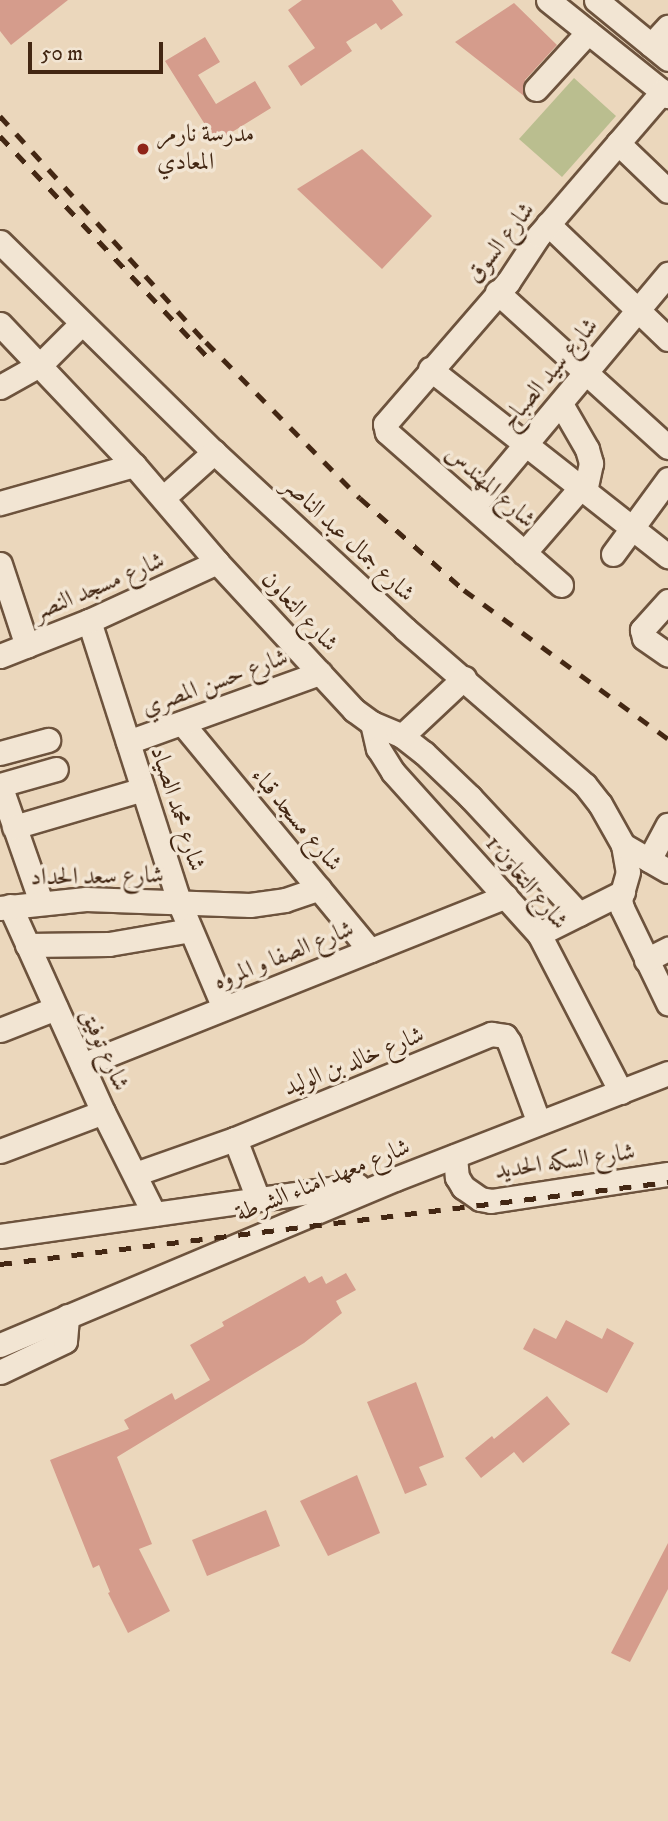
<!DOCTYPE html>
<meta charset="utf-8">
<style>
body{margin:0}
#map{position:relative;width:668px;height:1821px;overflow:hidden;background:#ebd7bc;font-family:"IM FELL DW Pica",Amiri,serif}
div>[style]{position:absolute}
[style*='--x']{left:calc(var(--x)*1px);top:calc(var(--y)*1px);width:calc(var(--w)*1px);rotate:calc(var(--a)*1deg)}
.green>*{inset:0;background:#babe8f}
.building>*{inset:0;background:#d59c8c}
.roads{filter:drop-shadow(2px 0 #6d533d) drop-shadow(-2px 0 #6d533d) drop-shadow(0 2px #6d533d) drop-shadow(0 -2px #6d533d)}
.minor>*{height:23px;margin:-11.5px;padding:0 11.5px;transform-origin:11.5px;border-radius:11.5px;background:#f2e5d3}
.rail>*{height:5px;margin-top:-2.5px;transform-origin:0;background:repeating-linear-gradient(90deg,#432713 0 12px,transparent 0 24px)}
.dots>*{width:19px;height:19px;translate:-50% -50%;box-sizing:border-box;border:4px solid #f2e5d3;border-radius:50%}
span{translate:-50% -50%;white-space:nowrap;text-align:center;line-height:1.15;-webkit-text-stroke:7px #f2e5d3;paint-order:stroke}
.poi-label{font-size:24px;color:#432713}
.left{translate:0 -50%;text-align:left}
.street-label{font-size:24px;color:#432713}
.scale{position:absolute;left:28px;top:42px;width:135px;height:32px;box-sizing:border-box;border:4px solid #432713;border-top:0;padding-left:9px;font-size:21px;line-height:24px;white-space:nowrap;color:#432713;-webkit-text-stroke:5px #f2e5d3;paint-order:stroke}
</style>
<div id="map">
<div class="green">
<i style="clip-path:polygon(574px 78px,616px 116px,562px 177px,519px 139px)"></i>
</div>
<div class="building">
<i style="clip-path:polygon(0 0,68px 0,11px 45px,0 31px)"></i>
<i style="clip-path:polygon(302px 0,392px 0,403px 15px,381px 30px,376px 23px,346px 42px,352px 51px,301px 86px,288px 66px,315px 48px,288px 10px)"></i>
<i style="clip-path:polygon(514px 3px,557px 45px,525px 80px,524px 96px,455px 42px)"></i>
<i style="clip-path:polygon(205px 37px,220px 62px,198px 75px,216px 104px,255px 81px,271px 108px,216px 142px,165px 61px)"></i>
<i style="clip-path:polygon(362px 149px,432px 216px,382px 269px,297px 189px)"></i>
<i style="clip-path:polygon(346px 1273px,356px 1290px,336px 1301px,342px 1313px,304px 1343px,117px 1457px,152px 1544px,139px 1549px,170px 1611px,128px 1633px,108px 1593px,110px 1592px,99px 1565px,93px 1568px,50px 1460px,129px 1429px,124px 1420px,172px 1393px,175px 1400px,210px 1380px,190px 1345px,224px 1326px,222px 1322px,305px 1276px,309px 1283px,322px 1276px,326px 1284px)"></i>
<i style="clip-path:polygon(566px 1320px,602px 1339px,607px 1328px,634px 1343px,607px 1393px,523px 1349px,534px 1328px,556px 1339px)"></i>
<i style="clip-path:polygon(416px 1382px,444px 1457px,419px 1467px,427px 1485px,405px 1494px,367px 1402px)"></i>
<i style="clip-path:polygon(547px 1396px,570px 1424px,523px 1463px,514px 1452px,481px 1478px,465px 1458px,492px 1436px,494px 1439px)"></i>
<i style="clip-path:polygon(357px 1475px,380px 1533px,328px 1556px,300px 1501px)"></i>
<i style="clip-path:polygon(266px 1510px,280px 1546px,207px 1576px,192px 1540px)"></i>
<i style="clip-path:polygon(668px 1543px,668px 1589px,630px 1662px,611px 1653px)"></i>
</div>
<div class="roads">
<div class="minor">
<i style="--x:548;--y:0;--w:154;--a:38.7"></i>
<i style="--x:596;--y:0;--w:93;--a:39.3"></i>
<i style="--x:651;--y:45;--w:25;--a:-47"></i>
<i style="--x:536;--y:89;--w:77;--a:-47.6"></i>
<i style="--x:618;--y:143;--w:69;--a:43.8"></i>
<i style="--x:548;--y:224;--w:166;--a:43.8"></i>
<i style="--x:0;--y:242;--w:300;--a:44.5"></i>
<i style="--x:214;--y:452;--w:260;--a:42.8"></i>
<i style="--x:405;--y:629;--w:238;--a:40.9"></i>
<i style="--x:585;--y:785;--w:24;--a:52"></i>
<i style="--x:600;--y:804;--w:47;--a:60.7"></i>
<i style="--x:623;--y:845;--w:27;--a:80"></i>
<i style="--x:628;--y:872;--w:29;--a:106"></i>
<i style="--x:620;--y:900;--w:8;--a:76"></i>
<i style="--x:622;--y:908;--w:106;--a:64.2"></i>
<i style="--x:497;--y:292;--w:231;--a:42.2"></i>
<i style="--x:0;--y:324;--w:195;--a:46.5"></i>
<i style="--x:134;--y:465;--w:128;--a:49.4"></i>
<i style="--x:217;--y:562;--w:202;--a:47.2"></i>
<i style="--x:354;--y:710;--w:22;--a:36"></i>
<i style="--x:372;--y:723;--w:33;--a:23"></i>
<i style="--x:402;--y:736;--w:28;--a:38"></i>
<i style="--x:424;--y:753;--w:64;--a:43.7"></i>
<i style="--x:470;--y:797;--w:160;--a:47"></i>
<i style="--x:430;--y:369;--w:303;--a:38.2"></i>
<i style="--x:0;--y:387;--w:47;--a:-29.3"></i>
<i style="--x:41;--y:364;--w:57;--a:-45"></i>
<i style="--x:561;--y:404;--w:52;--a:60"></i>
<i style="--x:587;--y:449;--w:15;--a:74"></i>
<i style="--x:591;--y:463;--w:29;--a:102"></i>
<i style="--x:163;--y:498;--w:69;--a:-42"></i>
<i style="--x:0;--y:503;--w:139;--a:-15.8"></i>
<i style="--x:473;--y:507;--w:304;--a:-50.1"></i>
<i style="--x:524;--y:553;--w:87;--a:-49.2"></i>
<i style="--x:613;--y:554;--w:93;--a:-53.7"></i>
<i style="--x:0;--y:564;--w:86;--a:71.8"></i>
<i style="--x:561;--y:585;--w:232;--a:-138.7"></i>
<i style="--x:387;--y:432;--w:8;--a:-104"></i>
<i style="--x:385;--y:424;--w:188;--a:-49.1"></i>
<i style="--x:508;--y:282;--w:56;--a:-56.6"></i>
<i style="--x:539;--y:235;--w:190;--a:-49.3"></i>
<i style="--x:668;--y:601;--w:39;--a:132"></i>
<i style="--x:642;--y:630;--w:8;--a:76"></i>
<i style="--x:644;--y:638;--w:29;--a:35"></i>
<i style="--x:89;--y:621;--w:295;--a:72.2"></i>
<i style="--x:179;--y:902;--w:115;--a:67"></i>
<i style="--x:0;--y:656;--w:96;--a:-21.5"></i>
<i style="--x:89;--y:621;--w:141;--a:-24.7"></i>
<i style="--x:182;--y:723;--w:295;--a:50.4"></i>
<i style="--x:372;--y:723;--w:26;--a:77"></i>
<i style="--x:378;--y:748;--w:28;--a:58"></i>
<i style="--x:393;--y:772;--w:218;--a:48"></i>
<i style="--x:539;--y:934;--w:178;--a:62.6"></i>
<i style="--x:402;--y:736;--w:85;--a:-43.1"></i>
<i style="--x:128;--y:742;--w:204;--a:-19.8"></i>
<i style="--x:0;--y:753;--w:50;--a:-15.2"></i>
<i style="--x:0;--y:785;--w:124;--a:70.7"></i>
<i style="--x:0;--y:785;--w:58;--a:-15.9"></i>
<i style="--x:14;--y:827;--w:134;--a:-16.4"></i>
<i style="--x:623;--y:845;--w:52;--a:30"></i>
<i style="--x:649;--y:860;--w:40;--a:-62"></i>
<i style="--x:10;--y:906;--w:226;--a:65.7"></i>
<i style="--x:103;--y:1112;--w:114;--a:63.4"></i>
<i style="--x:0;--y:908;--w:86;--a:-6"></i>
<i style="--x:86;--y:899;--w:164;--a:2.1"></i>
<i style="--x:250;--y:905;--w:35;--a:-8"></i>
<i style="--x:285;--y:900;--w:36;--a:-19"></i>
<i style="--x:539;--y:934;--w:94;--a:-26.6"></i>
<i style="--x:27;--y:945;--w:82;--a:-0.7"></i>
<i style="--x:109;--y:944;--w:82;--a:-9.8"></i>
<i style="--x:646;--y:960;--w:25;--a:-27"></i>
<i style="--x:0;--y:1030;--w:60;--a:-21.4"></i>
<i style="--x:82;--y:1065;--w:456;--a:-21.7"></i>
<i style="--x:235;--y:1139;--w:64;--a:69"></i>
<i style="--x:0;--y:1151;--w:110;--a:-20.7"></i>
<i style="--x:455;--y:1156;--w:21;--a:85"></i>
<i style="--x:457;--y:1177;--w:12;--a:59"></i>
<i style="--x:463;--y:1187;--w:21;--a:35"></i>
<i style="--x:480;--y:1199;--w:11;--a:10"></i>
<i style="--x:491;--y:1201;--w:179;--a:-8.7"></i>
<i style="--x:135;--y:1174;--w:106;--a:-19.3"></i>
<i style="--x:235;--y:1139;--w:277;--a:-22.3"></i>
<i style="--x:491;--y:1034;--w:14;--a:8"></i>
<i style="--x:505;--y:1036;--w:7;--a:56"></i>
<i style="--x:509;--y:1042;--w:86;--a:69.7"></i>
<i style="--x:0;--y:1236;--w:361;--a:-8.1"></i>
<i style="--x:0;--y:1345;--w:428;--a:-22.8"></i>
<i style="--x:395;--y:1179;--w:293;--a:-21.2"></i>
<i style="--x:0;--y:1372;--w:72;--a:-25.5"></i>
<i style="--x:65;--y:1341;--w:25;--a:-85"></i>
</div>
</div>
<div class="rail">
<i style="--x:0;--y:116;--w:306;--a:47.7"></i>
<i style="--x:206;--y:342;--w:219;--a:45.4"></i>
<i style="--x:360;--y:498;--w:139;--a:41.5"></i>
<i style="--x:464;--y:590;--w:253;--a:36.1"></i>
<i style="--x:0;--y:136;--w:308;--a:46.8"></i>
<i style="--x:0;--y:1264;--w:673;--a:-7"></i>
</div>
<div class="dots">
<i style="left:143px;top:149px;background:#8f2418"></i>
</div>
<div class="poi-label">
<span class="left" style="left:157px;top:149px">مدرسة نارمر<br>المعادي</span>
</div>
<div class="street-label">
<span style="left:501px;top:243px;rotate:-52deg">شارع السوق</span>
<span style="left:550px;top:374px;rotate:-50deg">شارع سيد الصباح</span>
<span style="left:490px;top:487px;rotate:42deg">شارع المهندس</span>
<span style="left:348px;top:540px;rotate:43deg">شارع جمال عبد الناصر</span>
<span style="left:99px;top:587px;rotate:-23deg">شارع مسجد النصر</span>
<span style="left:299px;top:612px;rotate:47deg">شارع التعاون</span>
<span style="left:215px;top:683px;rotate:-20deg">شارع حسن المصري</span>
<span style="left:177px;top:809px;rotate:72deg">شارع محمد الصياد</span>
<span style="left:296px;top:820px;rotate:50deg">شارع مسجد قباء</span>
<span style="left:97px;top:877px;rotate:-1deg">شارع سعد الحداد</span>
<span style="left:526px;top:883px;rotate:50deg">شارع التعاون 1</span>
<span style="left:284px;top:956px;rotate:-22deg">شارع الصفا و المروه</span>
<span style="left:104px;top:1050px;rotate:66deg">شارع توفيق</span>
<span style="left:354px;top:1062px;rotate:-22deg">شارع خالد بن الوليد</span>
<span style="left:565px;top:1162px;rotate:-8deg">شارع السكه الحديد</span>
<span style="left:323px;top:1181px;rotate:-22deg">شارع معهد امناء الشرطة</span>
</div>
<div class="scale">50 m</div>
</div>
